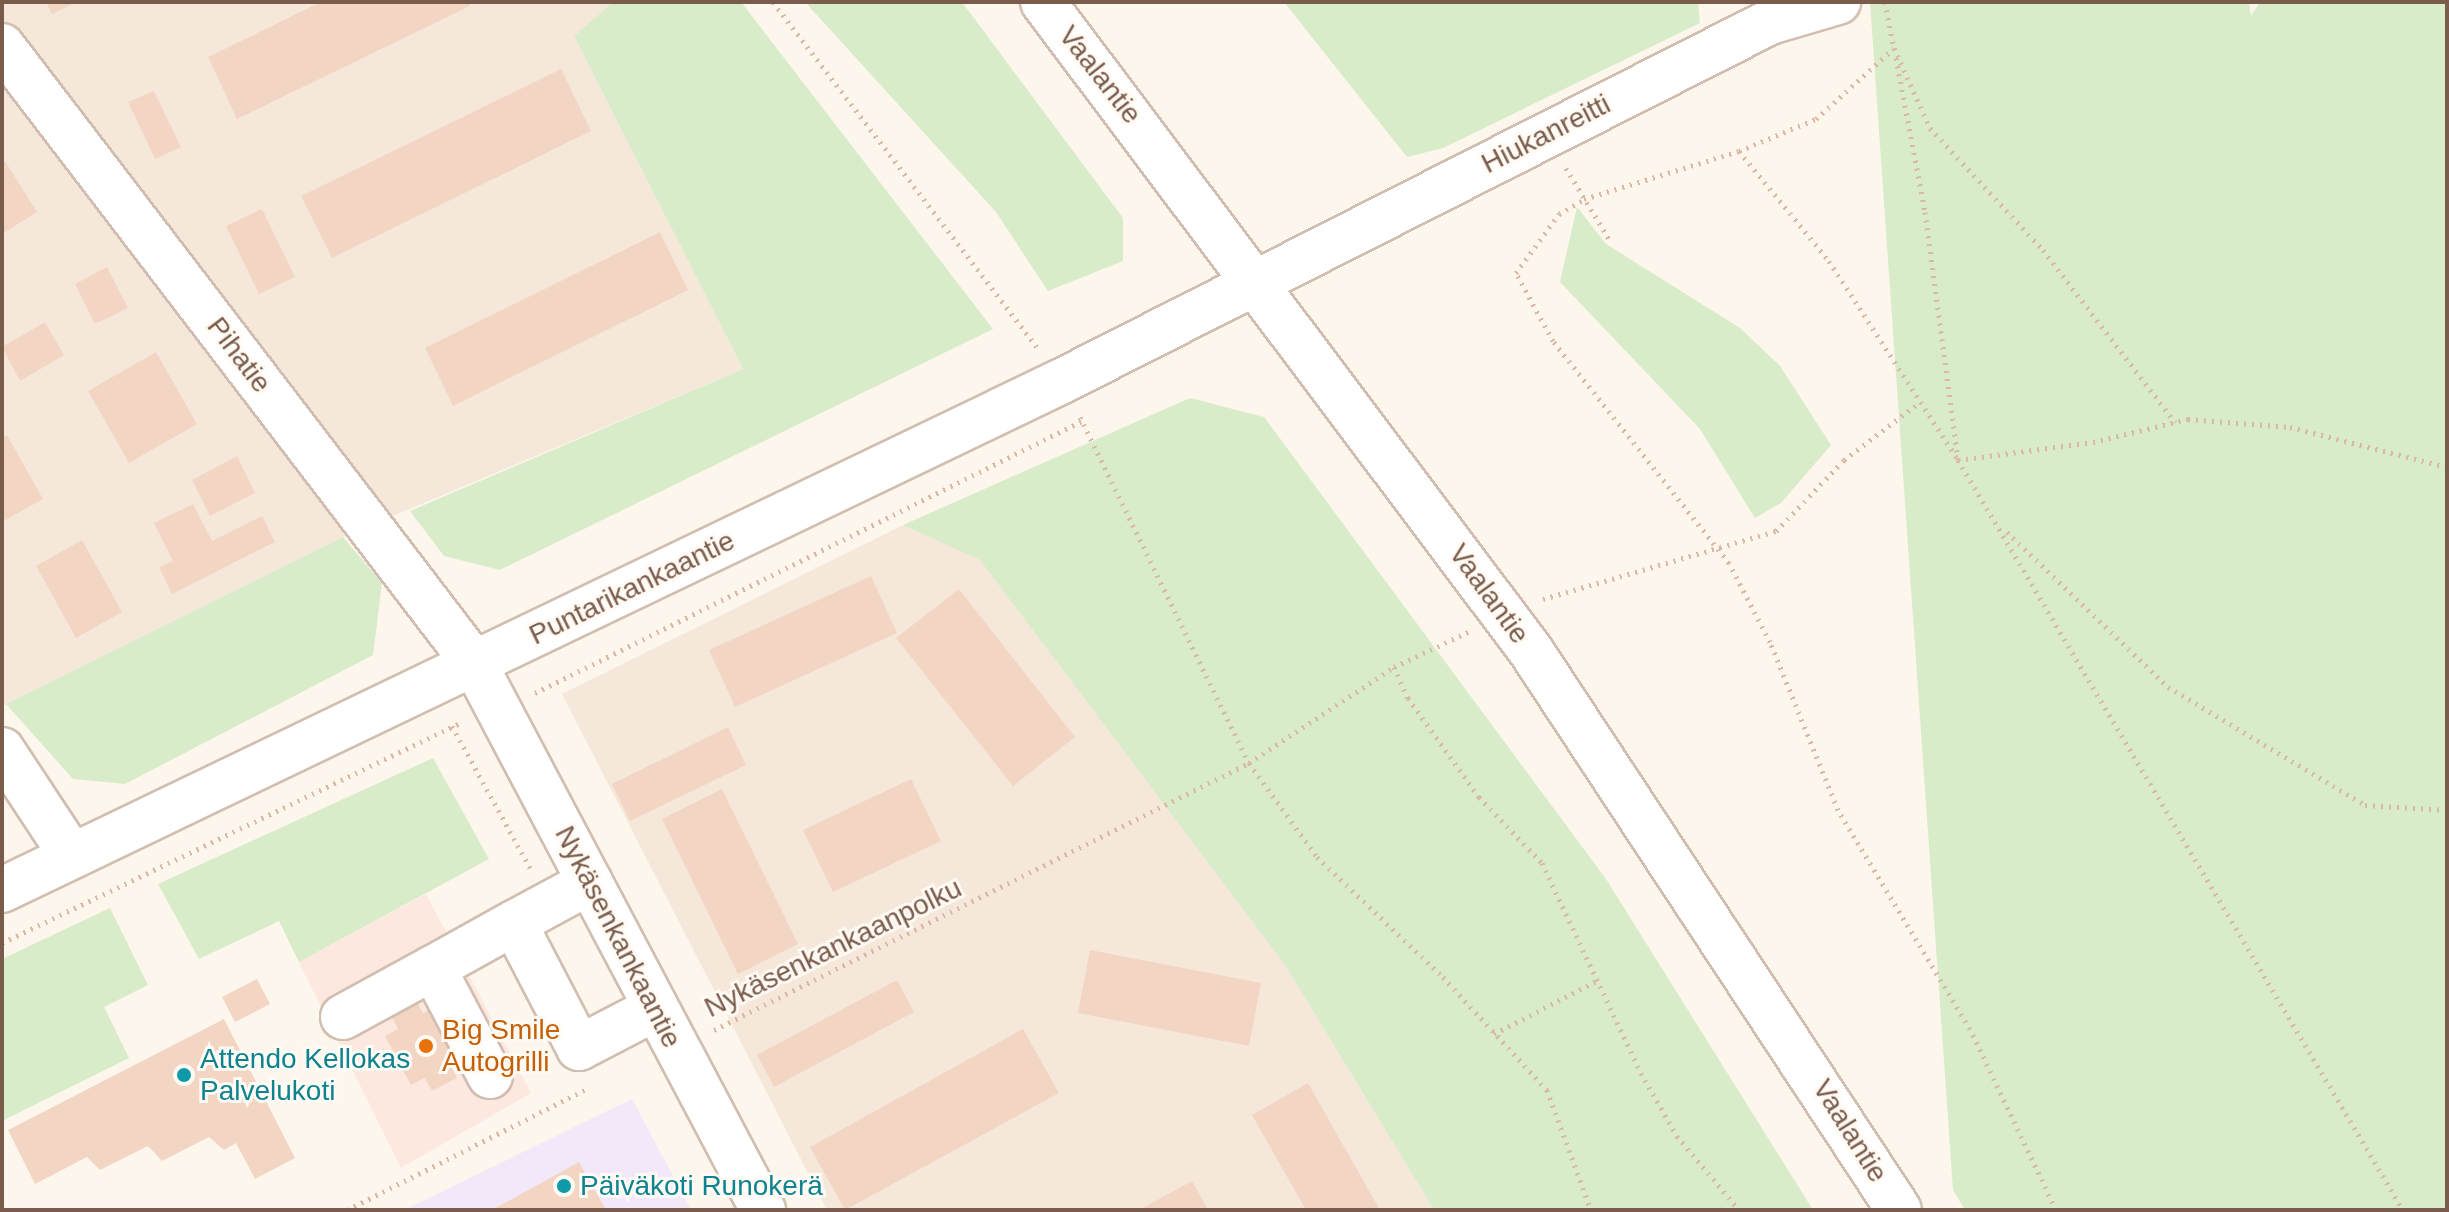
<!DOCTYPE html>
<meta charset="utf-8">
<style>
body{margin:0}
#map{position:relative;width:2449px;height:1212px;overflow:hidden;background:#fdf6ec;font-family:Helvetica,sans-serif}
div>[style]{position:absolute}
[style*='--x']{left:calc(var(--x)*1px);top:calc(var(--y)*1px);width:calc(var(--w)*1px);rotate:calc(var(--a)*1deg)}
.residential>*{inset:0;background:#f5e8da}
.commercial>*{inset:0;background:#fde8e0}
.education>*{inset:0;background:#f3e8fa}
.green>*{inset:0;background:#d8ecc9}
.building>*{inset:0;background:#f3d5c3}
.path>*{height:5px;margin-top:-2.5px;transform-origin:0;background:repeating-linear-gradient(90deg,#d9b8a5 0 2px,transparent 0 8px)}
.roads{filter:drop-shadow(2px 0 #d1beb0) drop-shadow(-2px 0 #d1beb0) drop-shadow(0 2px #d1beb0) drop-shadow(0 -2px #d1beb0)}
.minor>*{height:44px;margin:-22px;padding:0 22px;transform-origin:22px;border-radius:22px;background:#fff}
.dots>*{width:22px;height:22px;translate:-50% -50%;box-sizing:border-box;border:4px solid #fffaf3;border-radius:50%}
span{translate:-50% -50%;white-space:nowrap;text-align:center;line-height:1.15;-webkit-text-stroke:6px #fffaf3;paint-order:stroke}
.street-label{font-size:28px;color:#7a5c4d}
.food-label{font-size:28px;color:#c56008}
.left{translate:0 -50%;text-align:left}
.culture-label{font-size:28px;color:#0d838f}
.frame{position:absolute;inset:0;border:4px solid #7a5c4d;pointer-events:none}
</style>
<div id="map">
<div class="residential">
<i style="clip-path:polygon(2px 2px,613px 2px,574px 36px,743px 369px,343px 537px,2px 706px)"></i>
<i style="clip-path:polygon(903px 525px,980px 559px,1285px 965px,1434px 1210px,827px 1210px,562px 694px)"></i>
</div>
<div class="commercial">
<i style="clip-path:polygon(426px 894px,531px 1093px,401px 1168px,299px 962px)"></i>
</div>
<div class="education">
<i style="clip-path:polygon(632px 1099px,691px 1210px,404px 1210px)"></i>
</div>
<div class="green">
<i style="clip-path:polygon(613px 2px,741px 2px,993px 329px,500px 570px,444px 556px,410px 511px,743px 369px,574px 36px)"></i>
<i style="clip-path:polygon(805px 2px,962px 2px,1123px 218px,1123px 261px,1048px 291px,996px 212px)"></i>
<i style="clip-path:polygon(1284px 2px,1698px 2px,1700px 23px,1443px 148px,1407px 157px)"></i>
<i style="clip-path:polygon(1870px 2px,2249px 2px,2251px 16px,2260px 2px,2447px 2px,2447px 1210px,1965px 1210px,1953px 1190px)"></i>
<i style="clip-path:polygon(1577px 207px,1606px 244px,1740px 328px,1780px 366px,1831px 445px,1781px 503px,1755px 518px,1700px 429px,1560px 282px)"></i>
<i style="clip-path:polygon(1190px 398px,1264px 417px,1606px 879px,1813px 1210px,1434px 1210px,1285px 965px,980px 560px,903px 525px)"></i>
<i style="clip-path:polygon(343px 537px,382px 583px,373px 655px,125px 784px,73px 779px,6px 704px)"></i>
<i style="clip-path:polygon(433px 758px,489px 859px,299px 962px,279px 921px,199px 959px,158px 884px)"></i>
<i style="clip-path:polygon(110px 908px,148px 985px,104px 1007px,129px 1058px,2px 1121px,2px 959px)"></i>
</div>
<div class="building">
<i style="clip-path:polygon(46px 2px,77px 2px,52px 14px)"></i>
<i style="clip-path:polygon(321px 2px,468px 2px,470px 6px,237px 119px,208px 57px)"></i>
<i style="clip-path:polygon(561px 69px,591px 131px,332px 258px,301px 196px)"></i>
<i style="clip-path:polygon(154px 91px,181px 147px,155px 159px,128px 102px)"></i>
<i style="clip-path:polygon(5px 161px,37px 212px,2px 234px,2px 163px)"></i>
<i style="clip-path:polygon(262px 209px,295px 277px,259px 294px,226px 226px)"></i>
<i style="clip-path:polygon(660px 232px,688px 290px,453px 406px,425px 348px)"></i>
<i style="clip-path:polygon(107px 267px,128px 308px,95px 324px,75px 284px)"></i>
<i style="clip-path:polygon(45px 322px,64px 355px,20px 381px,2px 347px)"></i>
<i style="clip-path:polygon(156px 352px,197px 424px,129px 463px,88px 391px)"></i>
<i style="clip-path:polygon(7px 435px,43px 499px,2px 522px,2px 438px)"></i>
<i style="clip-path:polygon(237px 456px,255px 493px,210px 516px,192px 480px)"></i>
<i style="clip-path:polygon(193px 504px,212px 541px,262px 516px,275px 542px,172px 594px,159px 567px,173px 561px,154px 523px)"></i>
<i style="clip-path:polygon(82px 540px,122px 612px,76px 638px,36px 566px)"></i>
<i style="clip-path:polygon(871px 576px,897px 633px,735px 707px,709px 650px)"></i>
<i style="clip-path:polygon(959px 589px,1075px 737px,1013px 786px,896px 638px)"></i>
<i style="clip-path:polygon(728px 727px,746px 765px,630px 821px,612px 784px)"></i>
<i style="clip-path:polygon(911px 779px,941px 841px,833px 892px,803px 830px)"></i>
<i style="clip-path:polygon(722px 789px,798px 944px,738px 974px,662px 819px)"></i>
<i style="clip-path:polygon(1090px 950px,1261px 983px,1249px 1046px,1078px 1013px)"></i>
<i style="clip-path:polygon(257px 979px,270px 1004px,235px 1022px,222px 997px)"></i>
<i style="clip-path:polygon(897px 980px,914px 1012px,774px 1087px,757px 1055px)"></i>
<i style="clip-path:polygon(407px 986px,423px 1013px,440px 1004px,468px 1055px,450px 1065px,457px 1078px,432px 1091px,425px 1078px,411px 1085px,385px 1036px,398px 1029px,382px 999px)"></i>
<i style="clip-path:polygon(224px 1019px,295px 1158px,255px 1179px,236px 1143px,224px 1150px,209px 1137px,162px 1161px,148px 1146px,100px 1170px,87px 1157px,35px 1184px,8px 1130px)"></i>
<i style="clip-path:polygon(1023px 1029px,1059px 1093px,845px 1210px,810px 1147px)"></i>
<i style="clip-path:polygon(1308px 1083px,1380px 1210px,1306px 1210px,1252px 1115px)"></i>
<i style="clip-path:polygon(579px 1162px,606px 1210px,492px 1210px)"></i>
<i style="clip-path:polygon(1192px 1181px,1208px 1210px,1139px 1210px)"></i>
</div>
<div class="path">
<i style="--x:773;--y:2;--w:434;--a:52.6"></i>
<i style="--x:1885;--y:2;--w:48;--a:79.2"></i>
<i style="--x:1896;--y:58;--w:157;--a:79.3"></i>
<i style="--x:1925;--y:212;--w:250;--a:82.4"></i>
<i style="--x:1958;--y:460;--w:872;--a:59.32"></i>
<i style="--x:1739;--y:151;--w:142;--a:50.7"></i>
<i style="--x:1829;--y:261;--w:237;--a:57"></i>
<i style="--x:1958;--y:460;--w:136;--a:-7.6"></i>
<i style="--x:2093;--y:442;--w:98;--a:-13.6"></i>
<i style="--x:2188;--y:419;--w:102;--a:4.5"></i>
<i style="--x:2290;--y:427;--w:162;--a:14.3"></i>
<i style="--x:1566;--y:168;--w:83;--a:58.8"></i>
<i style="--x:1080;--y:417;--w:385;--a:64"></i>
<i style="--x:1249;--y:763;--w:116;--a:54.1"></i>
<i style="--x:1317;--y:857;--w:174;--a:43.6"></i>
<i style="--x:1443;--y:977;--w:154;--a:47.4"></i>
<i style="--x:1547;--y:1090;--w:128;--a:69.9"></i>
<i style="--x:2007;--y:532;--w:223;--a:43.9"></i>
<i style="--x:2168;--y:687;--w:230;--a:30.9"></i>
<i style="--x:2365;--y:805;--w:82;--a:3.5"></i>
<i style="--x:1543;--y:599;--w:243;--a:-16.3"></i>
<i style="--x:1776;--y:531;--w:98;--a:-46.2"></i>
<i style="--x:1844;--y:460;--w:96;--a:-37.3"></i>
<i style="--x:1394;--y:667;--w:34;--a:66"></i>
<i style="--x:1408;--y:698;--w:122;--a:54.4"></i>
<i style="--x:1479;--y:797;--w:91;--a:46.3"></i>
<i style="--x:1542;--y:863;--w:232;--a:64.8"></i>
<i style="--x:1641;--y:1073;--w:73;--a:60.3"></i>
<i style="--x:1677;--y:1136;--w:97;--a:50"></i>
<i style="--x:535;--y:693;--w:611;--a:-26.44"></i>
<i style="--x:452;--y:726;--w:162;--a:61.2"></i>
<i style="--x:2;--y:943;--w:510;--a:-25.66"></i>
<i style="--x:714;--y:1030;--w:598;--a:-26.52"></i>
<i style="--x:1249;--y:763;--w:174;--a:-33.5"></i>
<i style="--x:1394;--y:667;--w:82;--a:-25.3"></i>
<i style="--x:1494;--y:1034;--w:119;--a:-27.4"></i>
<i style="--x:347;--y:1210;--w:267;--a:-26.8"></i>
<i style="--x:2056;--y:1210;--w:200;--a:-115.4"></i>
<i style="--x:1970;--y:1029;--w:256;--a:-121.1"></i>
<i style="--x:1838;--y:810;--w:181;--a:-112"></i>
<i style="--x:1770;--y:642;--w:89;--a:-117.4"></i>
<i style="--x:1729;--y:563;--w:283;--a:-128.4"></i>
<i style="--x:1553;--y:341;--w:77;--a:-118.6"></i>
<i style="--x:1516;--y:273;--w:73;--a:-53.9"></i>
<i style="--x:1559;--y:214;--w:29;--a:-31"></i>
<i style="--x:1584;--y:199;--w:162;--a:-17.2"></i>
<i style="--x:1739;--y:151;--w:83;--a:-22.6"></i>
<i style="--x:1816;--y:119;--w:105;--a:-42.3"></i>
<i style="--x:1894;--y:48;--w:88;--a:65.8"></i>
<i style="--x:1930;--y:128;--w:166;--a:47.2"></i>
<i style="--x:2043;--y:250;--w:217;--a:52.5"></i>
</div>
<div class="roads">
<div class="minor">
<i style="--x:1043;--y:2;--w:812;--a:53.06"></i>
<i style="--x:1531;--y:651;--w:669;--a:56.64"></i>
<i style="--x:2;--y:46;--w:777;--a:52.58"></i>
<i style="--x:474;--y:663;--w:619;--a:62.15"></i>
<i style="--x:2;--y:750;--w:127;--a:56.6"></i>
<i style="--x:590;--y:882;--w:86;--a:151.7"></i>
<i style="--x:514;--y:923;--w:141;--a:62.5"></i>
<i style="--x:579;--y:1048;--w:85;--a:-27.5"></i>
<i style="--x:2;--y:890;--w:1176;--a:-25.65"></i>
<i style="--x:1062;--y:381;--w:794;--a:-26.89"></i>
<i style="--x:1770;--y:22;--w:71;--a:-16.4"></i>
<i style="--x:343;--y:1017;--w:102;--a:-28.6"></i>
<i style="--x:490;--y:1076;--w:122;--a:-117.8"></i>
<i style="--x:433;--y:968;--w:93;--a:-29.1"></i>
</div>
</div>
<div class="dots">
<i style="left:426px;top:1046px;background:#e8710a"></i>
<i style="left:184px;top:1075px;background:#0f9aa8"></i>
<i style="left:564px;top:1186px;background:#0f9aa8"></i>
</div>
<div class="street-label">
<span style="left:1100px;top:75px;rotate:52deg">Vaalantie</span>
<span style="left:1546px;top:134px;rotate:-27deg">Hiukanreitti</span>
<span style="left:239px;top:355px;rotate:53deg">Pihatie</span>
<span style="left:632px;top:588px;rotate:-26deg">Puntarikankaantie</span>
<span style="left:1489px;top:594px;rotate:54deg">Vaalantie</span>
<span style="left:618px;top:937px;rotate:63deg">Nykäsenkankaantie</span>
<span style="left:833px;top:948px;rotate:-26deg">Nykäsenkankaanpolku</span>
<span style="left:1850px;top:1131px;rotate:58deg">Vaalantie</span>
</div>
<div class="food-label">
<span class="left" style="left:442px;top:1046px">Big Smile<br>Autogrilli</span>
</div>
<div class="culture-label">
<span class="left" style="left:200px;top:1075px">Attendo Kellokas<br>Palvelukoti</span>
<span class="left" style="left:580px;top:1186px">Päiväkoti Runokerä</span>
</div>
<div class="frame"></div>
</div>
